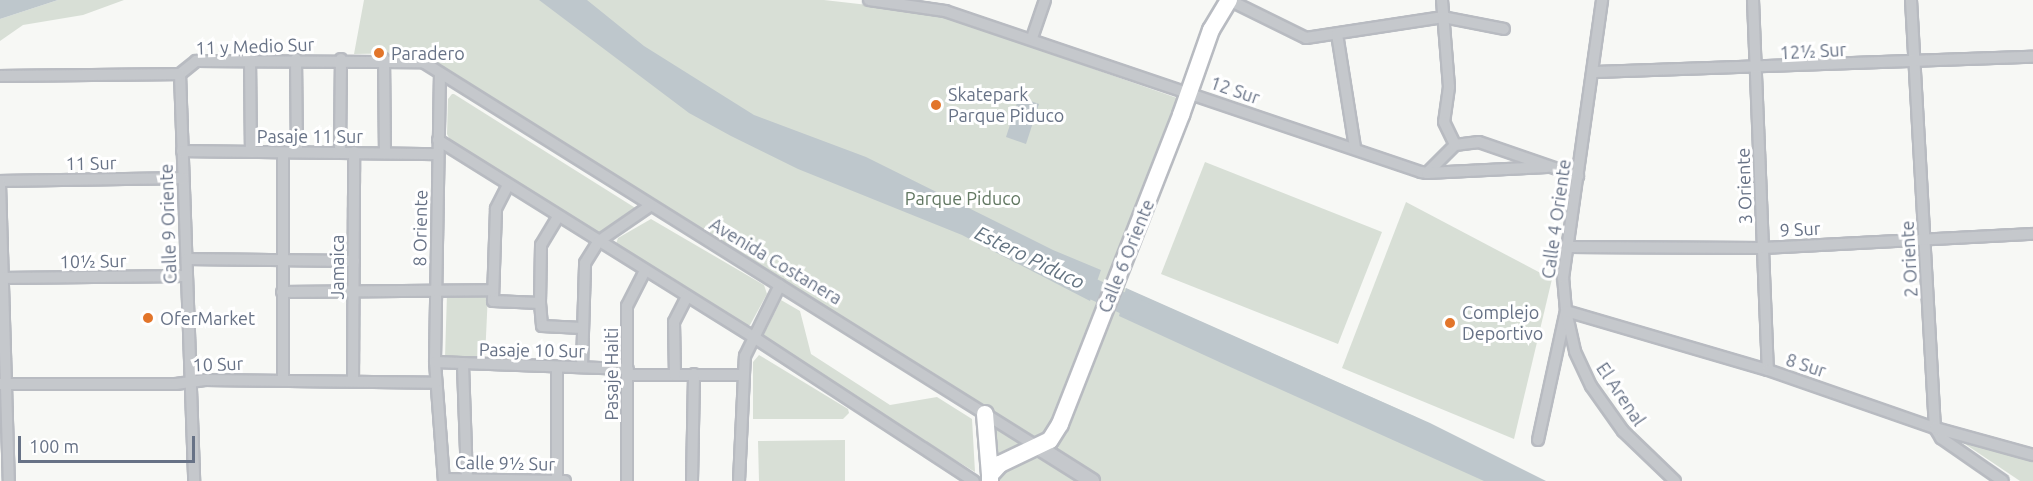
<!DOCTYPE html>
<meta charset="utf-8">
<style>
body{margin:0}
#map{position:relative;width:2033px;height:481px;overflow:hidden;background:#f7f8f5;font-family:Ubuntu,sans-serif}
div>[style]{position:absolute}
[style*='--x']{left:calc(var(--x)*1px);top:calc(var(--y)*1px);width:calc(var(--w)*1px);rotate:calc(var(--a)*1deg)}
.green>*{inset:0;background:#d8dfd6}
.water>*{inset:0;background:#bec7cc}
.river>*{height:21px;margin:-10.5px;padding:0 10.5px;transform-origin:10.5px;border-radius:10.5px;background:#bec7cc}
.roads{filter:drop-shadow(2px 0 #b8bbc1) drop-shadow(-2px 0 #b8bbc1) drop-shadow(0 2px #b8bbc1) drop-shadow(0 -2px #b8bbc1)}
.minor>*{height:10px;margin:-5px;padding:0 5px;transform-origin:5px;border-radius:5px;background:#c5c8cc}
.tertiary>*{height:14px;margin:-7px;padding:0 7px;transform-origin:7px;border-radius:7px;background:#c5c8cc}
.secondary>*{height:16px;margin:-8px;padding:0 8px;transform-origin:8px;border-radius:8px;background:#fff}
.dots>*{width:16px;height:16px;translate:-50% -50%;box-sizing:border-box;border:3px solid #fff;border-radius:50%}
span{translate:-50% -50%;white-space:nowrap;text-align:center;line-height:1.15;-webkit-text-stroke:6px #fff;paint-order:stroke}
.street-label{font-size:18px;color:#677286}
.poi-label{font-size:18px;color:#677286}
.left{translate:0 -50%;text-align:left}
.park-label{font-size:18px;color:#627862}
.water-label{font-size:20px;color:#637381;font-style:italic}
.scale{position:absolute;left:18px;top:436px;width:177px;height:27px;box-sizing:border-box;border:3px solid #677286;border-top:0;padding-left:8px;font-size:18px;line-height:21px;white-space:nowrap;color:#677286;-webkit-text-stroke:4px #fff;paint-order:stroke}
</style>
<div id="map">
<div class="green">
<i style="clip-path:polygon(58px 0,124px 0,83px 15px,23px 25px,0 41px,0 19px)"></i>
<i style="clip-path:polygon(364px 0,824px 0,903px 9px,954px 20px,1177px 98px,1109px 281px,1414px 416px,1537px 481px,991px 481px,985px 408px,431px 60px,408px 53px,354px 54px)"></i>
<i style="clip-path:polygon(452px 94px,454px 94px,637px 209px,603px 232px,590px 232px,450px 140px,447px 134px,448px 99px)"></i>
<i style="clip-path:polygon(1205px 162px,1382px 232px,1338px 344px,1161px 274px)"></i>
<i style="clip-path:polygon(1406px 202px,1552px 279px,1514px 439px,1342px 368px)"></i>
<i style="clip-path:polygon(651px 219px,764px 285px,767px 294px,750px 325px,745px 325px,616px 244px,618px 238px)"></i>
<i style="clip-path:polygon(488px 293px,485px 358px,445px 357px,447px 294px)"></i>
<i style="clip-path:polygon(781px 300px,800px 311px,811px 354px,890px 405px,937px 397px,972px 419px,975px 472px,760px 342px)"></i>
<i style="clip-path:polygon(759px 355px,848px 409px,849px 413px,843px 419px,753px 419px,753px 362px)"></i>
<i style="clip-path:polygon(845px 440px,845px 481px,759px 481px,758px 441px)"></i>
<i style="clip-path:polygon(1959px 440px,2033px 461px,2033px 481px,2020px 481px)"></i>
</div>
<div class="water">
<i style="clip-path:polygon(0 0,58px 0,0 19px)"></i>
<i style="clip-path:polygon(539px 0,587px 0,644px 46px,754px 115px,866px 157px,1053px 250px,1101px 270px,1090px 301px,962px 235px,798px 169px,731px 136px,689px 113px)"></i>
<i style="clip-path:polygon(1019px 97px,1039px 104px,1026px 144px,1006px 137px)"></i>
<i style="clip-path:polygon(1126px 288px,1430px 423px,1546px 481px,1484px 481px,1228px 366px,1119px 316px)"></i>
</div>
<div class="river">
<i style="--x:1068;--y:277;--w:89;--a:25.1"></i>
</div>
<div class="roads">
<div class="minor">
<i style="--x:869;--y:0;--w:77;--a:8.2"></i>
<i style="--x:945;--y:11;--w:502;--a:18.69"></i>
<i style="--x:1421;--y:172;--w:6;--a:9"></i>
<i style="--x:1427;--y:173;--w:40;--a:-45"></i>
<i style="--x:1455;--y:145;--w:24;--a:-7"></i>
<i style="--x:1479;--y:142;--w:105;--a:19"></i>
<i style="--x:1229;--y:0;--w:86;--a:26.3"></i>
<i style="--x:1306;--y:38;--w:139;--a:-8.7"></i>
<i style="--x:1443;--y:17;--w:62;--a:11.1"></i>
<i style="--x:1442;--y:0;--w:87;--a:85.4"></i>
<i style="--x:1449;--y:87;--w:35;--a:98"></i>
<i style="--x:1444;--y:122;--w:25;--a:64"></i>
<i style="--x:1753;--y:0;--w:370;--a:87.7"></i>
<i style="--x:1911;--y:0;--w:429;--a:86.8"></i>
<i style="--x:1935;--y:428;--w:12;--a:59"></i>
<i style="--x:1941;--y:438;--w:75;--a:34.7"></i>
<i style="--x:1337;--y:34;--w:115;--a:81"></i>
<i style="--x:1032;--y:38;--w:40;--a:-71.1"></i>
<i style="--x:250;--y:59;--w:93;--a:89.4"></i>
<i style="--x:296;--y:59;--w:93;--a:89.4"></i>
<i style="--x:384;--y:59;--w:94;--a:89.4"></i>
<i style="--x:1593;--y:72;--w:440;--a:-2"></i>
<i style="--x:440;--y:73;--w:289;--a:91"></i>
<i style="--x:435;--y:362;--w:119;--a:85.7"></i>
<i style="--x:180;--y:74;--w:21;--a:-39"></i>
<i style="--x:196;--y:61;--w:227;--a:0.3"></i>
<i style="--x:423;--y:62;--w:726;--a:32.05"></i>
<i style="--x:180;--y:74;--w:407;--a:88"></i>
<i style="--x:0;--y:76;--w:180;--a:-0.6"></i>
<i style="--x:438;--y:140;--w:370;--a:32"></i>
<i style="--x:752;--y:336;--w:265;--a:33.2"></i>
<i style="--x:182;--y:151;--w:256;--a:0.7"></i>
<i style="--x:340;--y:152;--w:93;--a:-89.4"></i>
<i style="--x:1427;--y:173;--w:120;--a:-2.9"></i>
<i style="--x:0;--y:181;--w:183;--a:-0.9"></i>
<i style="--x:0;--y:184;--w:297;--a:88.3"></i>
<i style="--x:508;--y:185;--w:27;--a:117"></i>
<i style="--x:496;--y:209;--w:92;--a:91.9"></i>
<i style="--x:493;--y:301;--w:47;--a:2.4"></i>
<i style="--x:540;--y:303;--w:23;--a:85"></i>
<i style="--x:542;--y:326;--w:40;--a:2.9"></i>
<i style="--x:1569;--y:247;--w:194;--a:0.3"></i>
<i style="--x:1763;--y:248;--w:270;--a:-3"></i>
<i style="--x:187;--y:259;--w:167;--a:0.7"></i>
<i style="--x:0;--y:278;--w:187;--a:-0.6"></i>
<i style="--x:282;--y:292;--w:210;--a:-0.5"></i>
<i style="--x:540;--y:303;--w:58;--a:-89"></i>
<i style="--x:541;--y:245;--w:33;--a:-59"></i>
<i style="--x:435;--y:362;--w:193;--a:2.1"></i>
<i style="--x:463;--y:365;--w:114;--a:88"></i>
<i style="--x:557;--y:367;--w:114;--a:90"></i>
<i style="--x:582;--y:367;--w:104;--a:-88.3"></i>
<i style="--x:585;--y:263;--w:26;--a:-58"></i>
<i style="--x:599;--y:241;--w:62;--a:-34.5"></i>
<i style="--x:628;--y:375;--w:114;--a:0"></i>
<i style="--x:675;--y:375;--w:53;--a:-91.1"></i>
<i style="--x:674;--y:322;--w:29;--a:-63"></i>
<i style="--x:283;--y:380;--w:227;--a:-90"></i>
<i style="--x:353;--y:381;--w:229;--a:-89.7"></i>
<i style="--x:0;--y:384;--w:176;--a:0"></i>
<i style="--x:176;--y:384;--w:29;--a:-8"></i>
<i style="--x:205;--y:380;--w:231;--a:0.7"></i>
<i style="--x:1538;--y:440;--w:132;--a:-77.8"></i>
<i style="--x:1566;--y:311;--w:33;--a:-95"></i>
<i style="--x:1563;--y:278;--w:281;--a:-82"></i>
<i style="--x:444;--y:479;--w:121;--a:0.9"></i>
<i style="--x:627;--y:481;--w:175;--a:-90"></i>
<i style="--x:627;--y:306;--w:39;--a:-63"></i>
<i style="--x:692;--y:481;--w:107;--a:-88.9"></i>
<i style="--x:739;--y:481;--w:125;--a:-87.3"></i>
<i style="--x:745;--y:356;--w:79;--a:-63.8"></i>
<i style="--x:1675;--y:481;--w:72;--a:-136.1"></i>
<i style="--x:1623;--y:431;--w:55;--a:-125.4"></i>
<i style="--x:1591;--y:386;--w:38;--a:-115"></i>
<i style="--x:1575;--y:351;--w:41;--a:-102.7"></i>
<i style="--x:1566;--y:311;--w:210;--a:16.3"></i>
<i style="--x:1768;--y:370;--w:177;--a:19.2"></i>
<i style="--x:1935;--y:428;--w:102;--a:15.4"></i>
</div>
<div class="tertiary">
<i style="--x:1038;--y:447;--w:64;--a:32.2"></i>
</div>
<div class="secondary">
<i style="--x:985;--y:414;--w:61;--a:85.3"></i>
<i style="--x:990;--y:481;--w:6;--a:-90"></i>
<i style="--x:990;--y:475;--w:15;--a:-48"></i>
<i style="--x:1000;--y:464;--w:55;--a:-25.6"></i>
<i style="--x:1050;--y:440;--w:19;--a:-58"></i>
<i style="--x:1060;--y:424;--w:332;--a:-68.6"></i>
<i style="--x:1181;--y:115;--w:90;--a:-70.6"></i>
<i style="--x:1211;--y:30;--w:35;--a:-59"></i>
</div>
</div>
<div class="dots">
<i style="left:379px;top:53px;background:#e2752a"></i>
<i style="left:936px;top:105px;background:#e2752a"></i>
<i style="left:148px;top:318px;background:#e2752a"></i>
<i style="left:1450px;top:323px;background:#e2752a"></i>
</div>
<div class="street-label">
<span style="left:255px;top:46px;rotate:-2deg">11 y Medio Sur</span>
<span style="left:1813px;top:51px;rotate:-3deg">12½ Sur</span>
<span style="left:1235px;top:90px;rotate:19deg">12 Sur</span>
<span style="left:310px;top:136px">Pasaje 11 Sur</span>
<span style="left:91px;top:163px;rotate:-1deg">11 Sur</span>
<span style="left:1744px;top:186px;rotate:-92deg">3 Oriente</span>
<span style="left:1556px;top:219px;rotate:-82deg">Calle 4 Oriente</span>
<span style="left:168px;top:224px;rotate:-92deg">Calle 9 Oriente</span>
<span style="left:420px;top:228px;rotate:-89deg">8 Oriente</span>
<span style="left:1800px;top:229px;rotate:-3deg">9 Sur</span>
<span style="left:1126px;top:256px;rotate:-68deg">Calle 6 Oriente</span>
<span style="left:1909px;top:259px;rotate:-93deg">2 Oriente</span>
<span style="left:93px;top:261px;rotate:-1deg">10½ Sur</span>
<span style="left:776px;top:261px;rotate:31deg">Avenida Costanera</span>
<span style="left:337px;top:267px;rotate:-90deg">Jamaica</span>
<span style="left:532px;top:350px;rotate:1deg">Pasaje 10 Sur</span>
<span style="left:218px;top:364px;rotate:-2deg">10 Sur</span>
<span style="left:1806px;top:365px;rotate:18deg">8 Sur</span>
<span style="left:611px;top:374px;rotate:-90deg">Pasaje Haiti</span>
<span style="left:1621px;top:394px;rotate:56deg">El Arenal</span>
<span style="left:505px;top:463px;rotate:1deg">Calle 9½ Sur</span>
</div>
<div class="poi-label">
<span class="left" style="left:391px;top:53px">Paradero</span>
<span class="left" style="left:948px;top:105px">Skatepark<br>Parque Piduco</span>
<span class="left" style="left:1462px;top:323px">Complejo<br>Deportivo</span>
<span class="left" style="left:160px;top:318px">OferMarket</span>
</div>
<div class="park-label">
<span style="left:963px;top:198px">Parque Piduco</span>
</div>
<div class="water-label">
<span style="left:1030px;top:257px;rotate:26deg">Estero Piduco</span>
</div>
<div class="scale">100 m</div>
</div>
